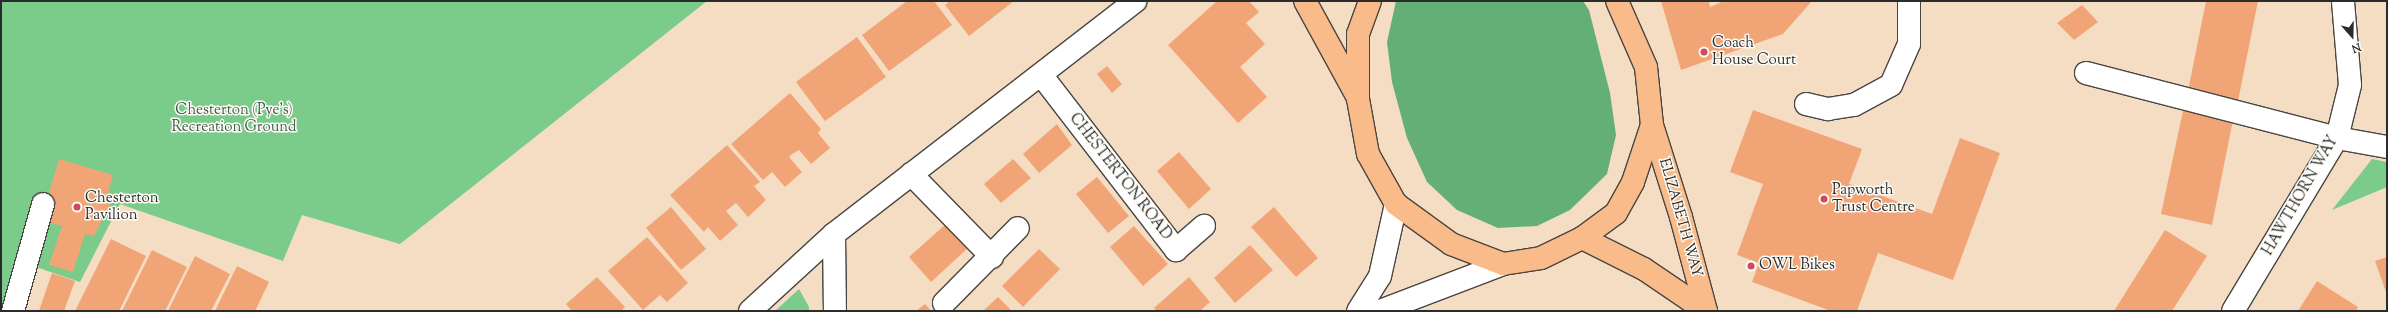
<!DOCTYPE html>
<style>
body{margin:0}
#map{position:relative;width:2388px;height:312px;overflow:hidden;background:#f5ddc3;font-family:"Sorts Mill Goudy",serif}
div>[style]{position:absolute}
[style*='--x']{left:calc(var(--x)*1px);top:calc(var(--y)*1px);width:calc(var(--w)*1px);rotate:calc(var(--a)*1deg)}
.green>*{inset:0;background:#7bcb8b}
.forest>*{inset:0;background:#64af77}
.building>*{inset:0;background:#f1a576}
.roads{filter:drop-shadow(1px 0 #494642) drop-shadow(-1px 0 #494642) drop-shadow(0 1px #494642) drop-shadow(0 -1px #494642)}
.minor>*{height:22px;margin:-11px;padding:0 11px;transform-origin:11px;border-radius:11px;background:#fff}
.major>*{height:22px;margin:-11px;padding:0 11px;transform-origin:11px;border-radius:11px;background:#fabb8b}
.dots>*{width:11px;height:11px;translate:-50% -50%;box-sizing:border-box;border:2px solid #fdfcf7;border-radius:50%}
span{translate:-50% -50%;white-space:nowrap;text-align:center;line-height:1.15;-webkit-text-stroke:3px #fdfcf7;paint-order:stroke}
.poi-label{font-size:15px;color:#2b2b2b}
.left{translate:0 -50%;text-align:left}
.park-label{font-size:15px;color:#435b48}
.street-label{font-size:15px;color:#2b2b2b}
.frame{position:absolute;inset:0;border:2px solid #2b2b2b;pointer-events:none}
.north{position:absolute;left:2332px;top:16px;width:40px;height:40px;-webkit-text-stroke:3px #fdfcf7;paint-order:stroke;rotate:160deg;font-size:11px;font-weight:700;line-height:16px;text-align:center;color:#2b2b2b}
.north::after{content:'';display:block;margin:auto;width:14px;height:18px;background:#2b2b2b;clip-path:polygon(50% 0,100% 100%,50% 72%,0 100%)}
</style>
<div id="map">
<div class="green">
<i style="clip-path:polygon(1px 1px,707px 1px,400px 244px,302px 215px,283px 261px,120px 204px,80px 282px,36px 267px,23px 311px,1px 311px)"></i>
<i style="clip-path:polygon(2372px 159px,2387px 162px,2387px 187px,2332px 210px)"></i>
<i style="clip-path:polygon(799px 289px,809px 307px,809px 311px,775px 311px)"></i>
</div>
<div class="forest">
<i style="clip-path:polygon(1396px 1px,1583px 1px,1589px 10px,1610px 93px,1616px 135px,1607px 174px,1570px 210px,1537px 226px,1498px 228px,1457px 210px,1427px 182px,1407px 138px,1392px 82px,1387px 42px)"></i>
</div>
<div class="building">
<i style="clip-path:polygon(907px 1px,934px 1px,952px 25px,889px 71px,862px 35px)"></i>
<i style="clip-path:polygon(950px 1px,1014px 1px,969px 36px,945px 5px)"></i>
<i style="clip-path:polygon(1217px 1px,1249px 1px,1259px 12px,1246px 23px,1265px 44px,1240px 67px,1267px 97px,1238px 123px,1168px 45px)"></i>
<i style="clip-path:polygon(1661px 1px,1709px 1px,1710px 7px,1724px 1px,1812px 1px,1783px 34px,1681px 70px)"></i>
<i style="clip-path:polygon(2206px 1px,2258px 1px,2237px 106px,2187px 96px)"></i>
<i style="clip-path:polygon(2082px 5px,2098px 22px,2074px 40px,2057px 23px)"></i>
<i style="clip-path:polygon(857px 37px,886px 77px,825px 121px,796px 82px)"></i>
<i style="clip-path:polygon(1107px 66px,1122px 84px,1112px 93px,1097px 74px)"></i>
<i style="clip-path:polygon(790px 93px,821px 129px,818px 133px,830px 148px,811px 164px,799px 150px,792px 154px,789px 157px,802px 172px,785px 187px,772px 172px,763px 180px,731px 144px)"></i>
<i style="clip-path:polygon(2184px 106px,2234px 115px,2212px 225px,2161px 214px)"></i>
<i style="clip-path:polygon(1753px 110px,1862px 149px,1849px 184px,1932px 214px,1960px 138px,2000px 153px,1953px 280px,1878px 253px,1857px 311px,1831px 311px,1752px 282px,1759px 263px,1737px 255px,1763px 184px,1730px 172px)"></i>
<i style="clip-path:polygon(1057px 124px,1072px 145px,1039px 173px,1023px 154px)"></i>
<i style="clip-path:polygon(727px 145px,760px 182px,754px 186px,766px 200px,748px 217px,736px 203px,726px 211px,738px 225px,720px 241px,708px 227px,704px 232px,670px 195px)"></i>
<i style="clip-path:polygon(1179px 152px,1211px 189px,1189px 209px,1157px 171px)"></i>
<i style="clip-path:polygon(59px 159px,113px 175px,108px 193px,115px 195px,94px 236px,85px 234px,73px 272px,49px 265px,62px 226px,41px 220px)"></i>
<i style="clip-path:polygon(1013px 159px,1031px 178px,1001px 203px,984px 184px)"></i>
<i style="clip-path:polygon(1097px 177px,1129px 216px,1108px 233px,1076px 194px)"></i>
<i style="clip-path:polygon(671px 207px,706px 249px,681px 270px,646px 228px)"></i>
<i style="clip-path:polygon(1274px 207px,1318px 258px,1296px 277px,1251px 227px)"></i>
<i style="clip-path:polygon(946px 224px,968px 248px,931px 282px,909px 257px)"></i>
<i style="clip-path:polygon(1134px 226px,1168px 264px,1143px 286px,1110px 247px)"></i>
<i style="clip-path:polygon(2165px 230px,2207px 256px,2172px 311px,2114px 311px)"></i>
<i style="clip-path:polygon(647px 237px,688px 283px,667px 302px,660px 295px,643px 310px,608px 271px)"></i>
<i style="clip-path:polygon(111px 239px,146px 256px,119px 311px,75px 311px)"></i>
<i style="clip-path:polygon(1250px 245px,1273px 270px,1235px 303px,1214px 278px)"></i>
<i style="clip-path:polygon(1039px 249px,1060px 269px,1023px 307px,1002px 286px)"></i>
<i style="clip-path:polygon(152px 250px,187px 267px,165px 311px,122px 311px)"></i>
<i style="clip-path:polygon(195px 256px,230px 274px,211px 311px,168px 311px)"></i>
<i style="clip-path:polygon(2387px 257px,2387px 295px,2375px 261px)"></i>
<i style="clip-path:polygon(237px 266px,269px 282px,255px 311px,215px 311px)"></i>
<i style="clip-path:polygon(52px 273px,75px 281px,64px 311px,39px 311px)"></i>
<i style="clip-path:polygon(597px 277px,625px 307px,621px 311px,572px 311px,566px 304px)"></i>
<i style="clip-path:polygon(1189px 277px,1210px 302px,1200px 311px,1157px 311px,1154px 308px)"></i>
<i style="clip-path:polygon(2317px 281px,2358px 307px,2356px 311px,2298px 311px)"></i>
<i style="clip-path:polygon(998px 297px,1012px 311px,983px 311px)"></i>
<i style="clip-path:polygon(925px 304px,931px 311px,916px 311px)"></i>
</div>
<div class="roads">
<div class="minor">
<i style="--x:2086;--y:73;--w:259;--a:14.5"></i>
<i style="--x:2337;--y:138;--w:51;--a:10.2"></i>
<i style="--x:1042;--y:76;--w:220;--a:52.4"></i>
<i style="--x:1176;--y:250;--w:37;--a:-41"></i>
<i style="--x:1806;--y:104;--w:23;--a:13"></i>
<i style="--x:1828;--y:109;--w:26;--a:-9"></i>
<i style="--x:1854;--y:105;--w:42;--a:-28.4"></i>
<i style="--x:1891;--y:85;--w:45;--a:-66.3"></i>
<i style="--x:1909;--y:44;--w:43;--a:-90"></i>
<i style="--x:911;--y:174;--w:116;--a:45.7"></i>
<i style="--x:834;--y:234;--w:77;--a:89.3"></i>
<i style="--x:944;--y:303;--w:105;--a:-45.4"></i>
<i style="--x:13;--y:311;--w:111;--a:-74.3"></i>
<i style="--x:750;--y:311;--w:114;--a:-42.5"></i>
<i style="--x:834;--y:234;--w:381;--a:-37.7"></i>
<i style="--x:1358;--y:311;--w:41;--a:-57.8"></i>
<i style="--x:1380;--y:276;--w:74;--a:-77.5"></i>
<i style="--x:1380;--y:311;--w:132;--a:-20.9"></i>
<i style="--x:2233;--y:311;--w:202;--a:-59"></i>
<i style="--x:2337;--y:138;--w:55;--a:-76.2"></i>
<i style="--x:2350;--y:85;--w:84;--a:-94.8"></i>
</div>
<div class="major">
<i style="--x:1305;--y:1;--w:108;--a:61.3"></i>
<i style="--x:1370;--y:1;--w:35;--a:110"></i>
<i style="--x:1358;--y:34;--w:65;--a:90"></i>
<i style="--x:1358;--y:99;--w:56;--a:79.7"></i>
<i style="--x:1368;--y:154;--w:57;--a:60.8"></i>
<i style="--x:1396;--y:204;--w:68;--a:36"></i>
<i style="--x:1451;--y:244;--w:56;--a:21"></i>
<i style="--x:1503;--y:264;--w:38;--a:-9"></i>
<i style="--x:1541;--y:258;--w:46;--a:-26"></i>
<i style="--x:1582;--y:238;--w:42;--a:-36.3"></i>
<i style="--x:1616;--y:213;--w:35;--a:-61"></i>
<i style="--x:1633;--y:182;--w:60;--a:-71.6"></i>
<i style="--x:1652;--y:125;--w:58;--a:-95.9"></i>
<i style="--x:1646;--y:67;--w:72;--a:-113.7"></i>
<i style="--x:1652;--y:125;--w:96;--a:72.5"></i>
<i style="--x:1681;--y:217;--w:97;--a:75.1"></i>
<i style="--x:1582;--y:238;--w:69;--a:26.6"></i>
<i style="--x:1644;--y:269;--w:75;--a:34.1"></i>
</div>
</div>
<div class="dots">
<i style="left:1704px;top:52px;background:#d1495b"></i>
<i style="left:1824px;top:199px;background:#d1495b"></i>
<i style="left:77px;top:207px;background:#d1495b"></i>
<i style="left:1751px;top:266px;background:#d1495b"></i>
</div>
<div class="poi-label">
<span class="left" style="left:1712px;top:52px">Coach<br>House Court</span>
<span class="left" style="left:1832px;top:199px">Papworth<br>Trust Centre</span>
<span class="left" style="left:85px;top:207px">Chesterton<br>Pavilion</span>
<span class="left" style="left:1759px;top:266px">OWL Bikes</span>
</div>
<div class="park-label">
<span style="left:234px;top:119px">Chesterton (Pye's)<br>Recreation Ground</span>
</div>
<div class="street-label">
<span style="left:1120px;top:177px;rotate:52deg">CHESTERTON ROAD</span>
<span style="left:2301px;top:196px;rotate:-60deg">HAWTHORN WAY</span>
<span style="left:1680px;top:218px;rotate:74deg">ELIZABETH WAY</span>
</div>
<div class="frame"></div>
<div class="north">N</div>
</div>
